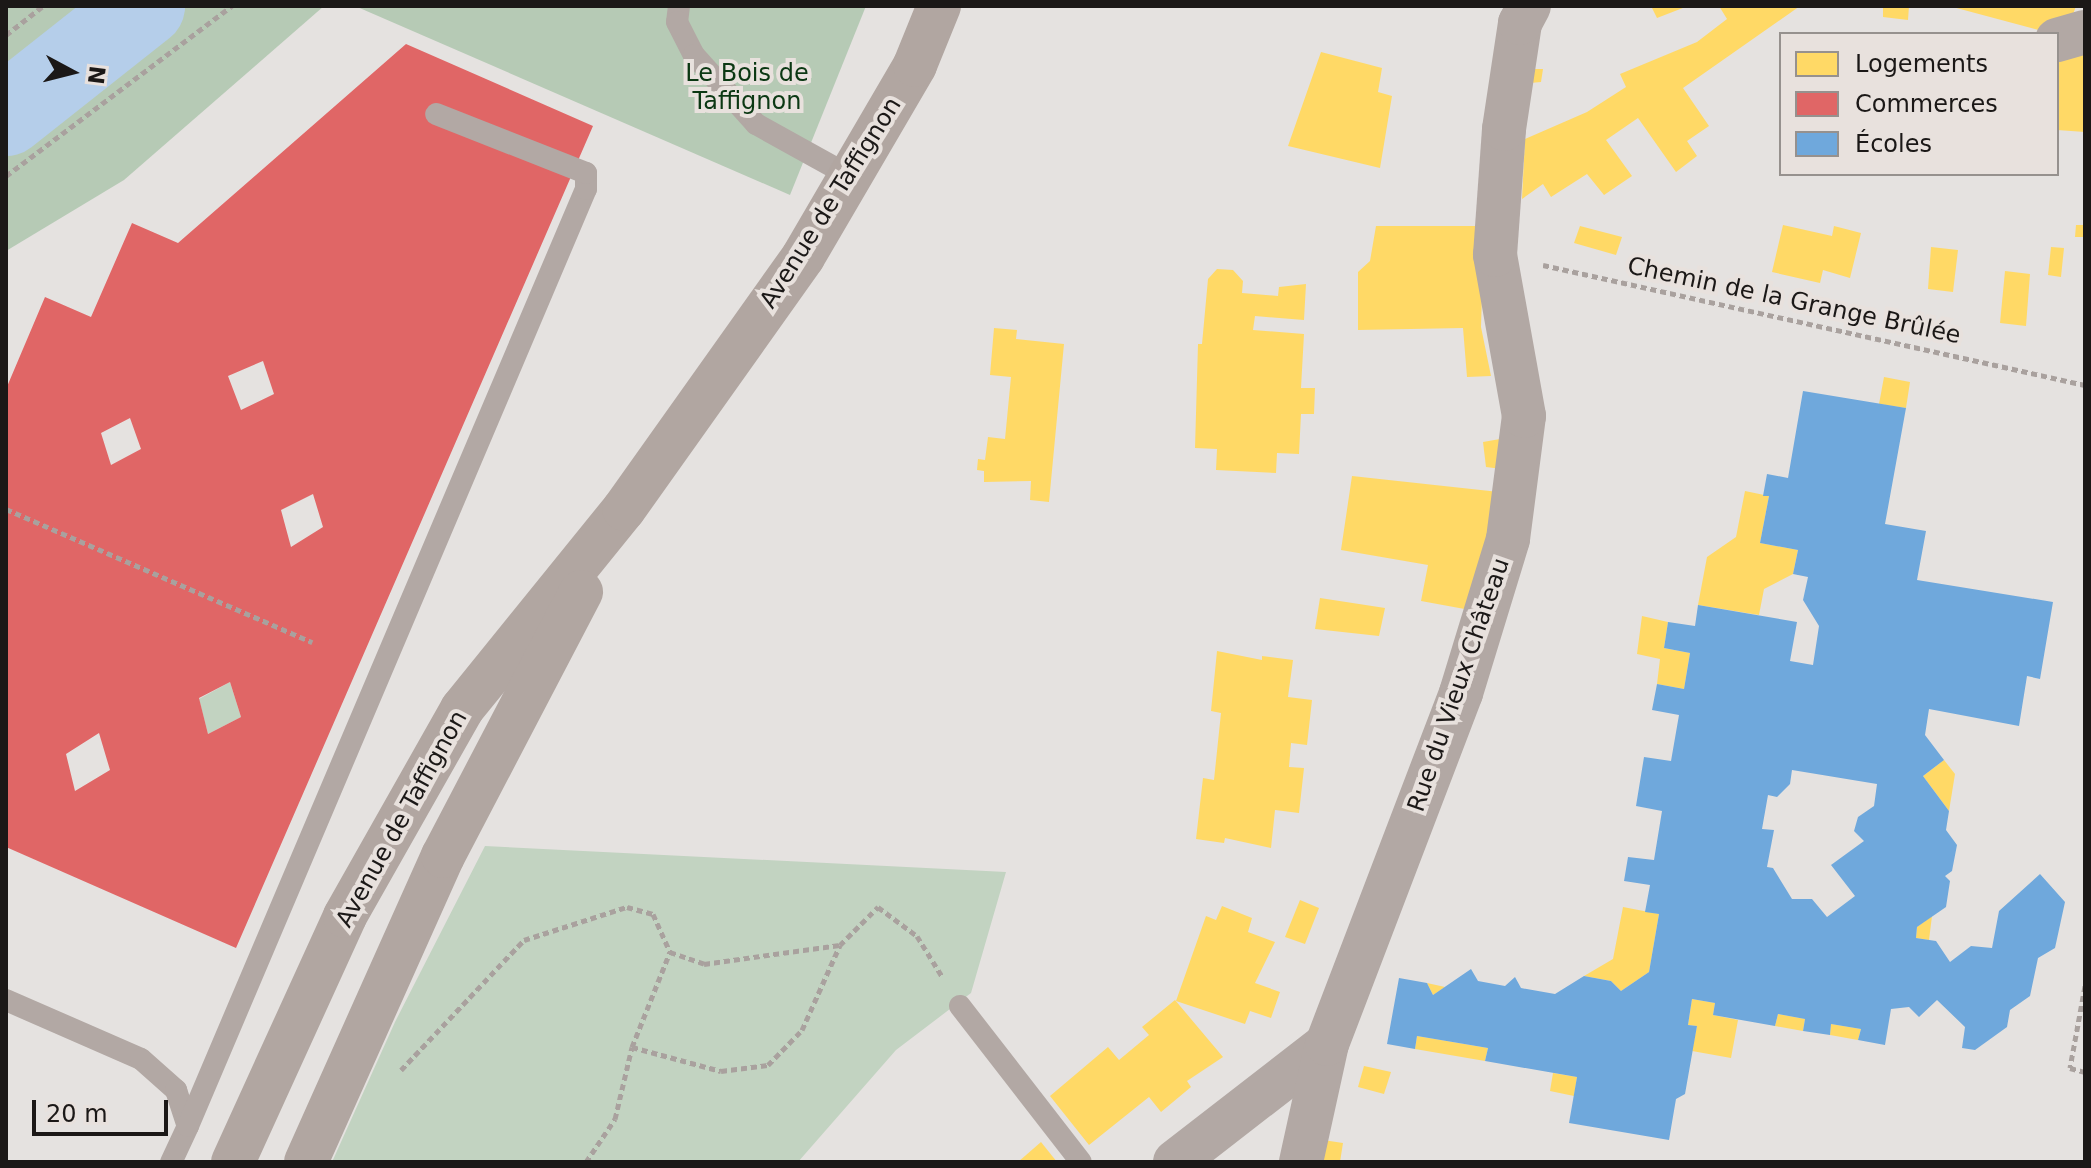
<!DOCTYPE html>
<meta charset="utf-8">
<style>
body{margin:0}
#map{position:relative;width:2091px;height:1168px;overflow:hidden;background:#e5e2e0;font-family:"DejaVu Sans",sans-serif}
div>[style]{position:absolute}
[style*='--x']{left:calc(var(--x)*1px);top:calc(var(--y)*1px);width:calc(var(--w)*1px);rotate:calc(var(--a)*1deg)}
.green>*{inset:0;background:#c2d3c1}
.forest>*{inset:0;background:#b6cab5}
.homes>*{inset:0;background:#ffd966}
.shops>*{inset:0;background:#e06666}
.schools>*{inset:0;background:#6fa8dc}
.river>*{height:82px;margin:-41px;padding:0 41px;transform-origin:41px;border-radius:41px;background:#b5ceea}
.path>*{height:5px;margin-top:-2.5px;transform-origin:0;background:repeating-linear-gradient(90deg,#a9a19e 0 6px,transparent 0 10px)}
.lane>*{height:22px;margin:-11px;padding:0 11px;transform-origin:11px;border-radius:11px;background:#b2a8a4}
.street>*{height:44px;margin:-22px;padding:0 22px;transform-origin:22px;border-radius:22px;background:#b2a8a4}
.secondary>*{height:44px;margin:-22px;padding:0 22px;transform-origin:22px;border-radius:22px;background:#b1a6a1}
span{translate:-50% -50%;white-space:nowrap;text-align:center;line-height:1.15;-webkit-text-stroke:8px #e8e1dd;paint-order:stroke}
.park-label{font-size:24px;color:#0b3813}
.street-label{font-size:24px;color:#1b1817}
.frame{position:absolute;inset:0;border:8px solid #1b1817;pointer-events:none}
.legend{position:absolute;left:1779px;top:32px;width:280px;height:144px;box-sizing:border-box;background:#e8e1dd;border:2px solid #96918e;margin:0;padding:10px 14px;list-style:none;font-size:24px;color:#1b1817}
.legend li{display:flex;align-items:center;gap:16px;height:40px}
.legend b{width:40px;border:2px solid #96918e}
.north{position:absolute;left:32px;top:32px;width:80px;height:80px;-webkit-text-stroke:6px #e8e1dd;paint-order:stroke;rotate:97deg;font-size:22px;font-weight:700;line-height:32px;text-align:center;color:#1b1817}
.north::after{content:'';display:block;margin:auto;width:28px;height:36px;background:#1b1817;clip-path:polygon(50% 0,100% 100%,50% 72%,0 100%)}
.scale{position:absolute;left:32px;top:1100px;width:136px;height:36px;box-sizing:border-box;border:4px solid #1b1817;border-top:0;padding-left:10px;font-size:24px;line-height:28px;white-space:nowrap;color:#1b1817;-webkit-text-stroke:6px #e8e1dd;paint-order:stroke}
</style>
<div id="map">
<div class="green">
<i style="clip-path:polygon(230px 682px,241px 717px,208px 734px,199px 699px)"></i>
<i style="clip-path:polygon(485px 846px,1006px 872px,971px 993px,896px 1050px,798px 1162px,332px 1162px,395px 1022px)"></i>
</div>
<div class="forest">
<i style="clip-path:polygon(6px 6px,324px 6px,124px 180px,6px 251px)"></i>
<i style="clip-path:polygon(355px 6px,866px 6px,790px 195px)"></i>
</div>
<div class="homes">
<i style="clip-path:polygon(1651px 6px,1688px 6px,1657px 18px)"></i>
<i style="clip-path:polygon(1719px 6px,1800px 6px,1683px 88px,1709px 126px,1687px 141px,1697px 156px,1676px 172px,1638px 118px,1606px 140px,1632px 176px,1604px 195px,1587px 174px,1551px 197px,1543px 184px,1522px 199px,1525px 139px,1587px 112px,1626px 87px,1620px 74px,1697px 42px,1727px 19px)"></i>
<i style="clip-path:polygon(1883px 6px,1909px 6px,1908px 20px,1883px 17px)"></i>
<i style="clip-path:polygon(1949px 6px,2076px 6px,2070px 23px,2046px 32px)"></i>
<i style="clip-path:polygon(2085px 38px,2085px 132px,2057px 130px,2057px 55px)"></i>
<i style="clip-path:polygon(1321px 52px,1382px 68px,1378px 92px,1392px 96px,1380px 168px,1288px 146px)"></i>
<i style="clip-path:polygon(1532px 69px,1543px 69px,1541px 82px,1530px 83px)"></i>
<i style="clip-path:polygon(1783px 225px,1832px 236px,1834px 226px,1861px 233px,1850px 278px,1823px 270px,1820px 283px,1772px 272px)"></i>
<i style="clip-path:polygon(2076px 225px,2085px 225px,2085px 237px,2075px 237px)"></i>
<i style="clip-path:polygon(1376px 226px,1484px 226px,1481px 327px,1491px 376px,1467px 377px,1463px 328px,1358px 330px,1358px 272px,1370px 261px)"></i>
<i style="clip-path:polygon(1580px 226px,1622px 237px,1616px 255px,1574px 243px)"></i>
<i style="clip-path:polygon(1931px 247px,1958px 250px,1953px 292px,1928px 289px)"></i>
<i style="clip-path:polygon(2051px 247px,2064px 248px,2061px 277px,2048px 275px)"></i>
<i style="clip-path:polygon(1217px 269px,1233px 270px,1243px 281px,1242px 293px,1278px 296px,1279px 287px,1306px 284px,1304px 320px,1255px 316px,1253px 330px,1304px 334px,1301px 388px,1315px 388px,1314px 414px,1301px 414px,1299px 454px,1277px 453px,1276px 473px,1216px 470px,1217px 449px,1195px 448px,1198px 344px,1202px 344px,1208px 279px)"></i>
<i style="clip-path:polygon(2005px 271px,2030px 274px,2026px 326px,2000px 323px)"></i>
<i style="clip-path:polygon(994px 328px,1017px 330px,1016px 339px,1064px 344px,1049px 502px,1030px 500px,1031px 481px,984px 482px,984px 471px,977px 470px,978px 459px,985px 460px,988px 437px,1005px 439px,1011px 377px,990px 375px)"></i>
<i style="clip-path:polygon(1884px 377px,1910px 382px,1906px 408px,1879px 404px)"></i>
<i style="clip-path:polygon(1500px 439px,1502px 469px,1486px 467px,1483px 442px)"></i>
<i style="clip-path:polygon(1352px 476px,1499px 492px,1470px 610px,1421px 601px,1428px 565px,1341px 550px)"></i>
<i style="clip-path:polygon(1745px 491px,1769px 496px,1760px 543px,1798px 550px,1793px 574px,1764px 589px,1759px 615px,1698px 605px,1707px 557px,1736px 537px)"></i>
<i style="clip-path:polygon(1320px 598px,1385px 608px,1379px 636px,1315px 629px)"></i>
<i style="clip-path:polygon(1642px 616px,1668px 622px,1664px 648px,1690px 653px,1684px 689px,1657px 684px,1660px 659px,1637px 654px)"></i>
<i style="clip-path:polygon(1217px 651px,1262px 660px,1262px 656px,1293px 660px,1288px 697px,1312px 700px,1307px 745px,1291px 743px,1289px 767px,1304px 768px,1299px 813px,1275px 810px,1271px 848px,1225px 838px,1224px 843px,1196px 839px,1203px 778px,1214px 780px,1221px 713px,1211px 711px)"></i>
<i style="clip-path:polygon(1944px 760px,1955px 774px,1949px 811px,1923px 776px)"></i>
<i style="clip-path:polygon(1300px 900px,1319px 908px,1305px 944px,1285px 937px)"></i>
<i style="clip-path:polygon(1222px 906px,1252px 918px,1248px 932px,1275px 942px,1255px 983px,1280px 992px,1271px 1018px,1250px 1011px,1245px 1024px,1176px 1001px,1206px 916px,1216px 920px)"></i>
<i style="clip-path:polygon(1623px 907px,1659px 914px,1649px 972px,1621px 991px,1611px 981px,1584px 976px,1613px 959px)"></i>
<i style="clip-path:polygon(1932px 916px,1929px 940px,1916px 938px,1917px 927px)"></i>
<i style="clip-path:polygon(1427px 983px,1445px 987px,1433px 995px)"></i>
<i style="clip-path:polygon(1692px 999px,1715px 1003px,1713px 1015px,1738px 1020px,1731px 1058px,1692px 1051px,1697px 1026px,1688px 1025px)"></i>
<i style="clip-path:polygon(1175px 1000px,1223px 1057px,1187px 1081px,1191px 1087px,1161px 1112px,1149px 1097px,1089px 1145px,1050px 1096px,1108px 1047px,1119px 1060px,1149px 1035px,1142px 1027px)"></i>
<i style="clip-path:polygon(1778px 1014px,1805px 1019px,1803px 1031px,1775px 1026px)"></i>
<i style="clip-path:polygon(1831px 1024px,1861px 1029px,1858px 1040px,1830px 1035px)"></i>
<i style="clip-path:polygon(1417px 1036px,1488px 1048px,1485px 1061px,1415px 1049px)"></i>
<i style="clip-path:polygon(1364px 1066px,1391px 1072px,1384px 1094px,1358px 1087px)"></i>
<i style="clip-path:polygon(1553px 1073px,1577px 1077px,1574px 1096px,1550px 1091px)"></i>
<i style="clip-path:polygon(1323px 1140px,1343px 1143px,1340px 1162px,1319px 1162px)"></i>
<i style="clip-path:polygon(1041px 1142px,1057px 1162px,1018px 1162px)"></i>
</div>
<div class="shops">
<i style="clip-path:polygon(evenodd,406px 44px,593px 126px,236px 948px,6px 847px,6px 389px,45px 297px,91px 317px,132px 223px,178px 243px,406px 44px,263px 361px,274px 394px,241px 410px,228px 376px,263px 361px,406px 44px,130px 418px,141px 449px,111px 465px,101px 433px,130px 418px,406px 44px,313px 494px,323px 527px,291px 547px,281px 510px,313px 494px,406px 44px,230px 682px,241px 717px,208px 734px,199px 698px,230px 682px,406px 44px,99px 733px,110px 770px,75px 791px,66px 754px,99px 733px)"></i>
</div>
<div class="schools">
<i style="clip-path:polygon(evenodd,1803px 391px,1906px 408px,1885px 524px,1926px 531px,1917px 580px,2053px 602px,2040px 679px,2027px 676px,2019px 726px,1929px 709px,1925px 735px,1944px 760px,1923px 776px,1949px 811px,1946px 830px,1957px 845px,1952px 871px,1945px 876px,1950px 881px,1946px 907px,1917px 927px,1916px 938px,1936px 941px,1950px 962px,1971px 946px,1992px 948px,1999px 911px,2040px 874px,2065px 902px,2055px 948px,2038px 958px,2030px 996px,2010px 1010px,2007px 1027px,1975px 1050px,1962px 1048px,1965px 1027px,1937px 1000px,1919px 1017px,1909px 1007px,1891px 1009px,1885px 1045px,1858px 1040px,1861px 1029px,1831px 1024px,1830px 1035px,1803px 1031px,1805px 1019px,1778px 1014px,1775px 1026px,1713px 1015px,1715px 1003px,1692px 999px,1688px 1025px,1697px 1026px,1685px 1094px,1676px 1099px,1669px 1140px,1569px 1123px,1577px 1077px,1485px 1061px,1488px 1048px,1417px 1036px,1415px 1049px,1387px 1044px,1399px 978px,1427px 983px,1433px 995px,1471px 969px,1478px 981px,1505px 986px,1515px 977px,1521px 988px,1555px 994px,1584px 976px,1611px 981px,1621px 991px,1649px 972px,1659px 914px,1645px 912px,1650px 885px,1624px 881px,1628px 857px,1654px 860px,1662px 811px,1636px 806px,1644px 757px,1671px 761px,1679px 715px,1652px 710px,1657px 684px,1684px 689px,1690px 653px,1664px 648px,1668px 622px,1695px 626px,1698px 605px,1797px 622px,1790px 661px,1813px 665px,1819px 626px,1803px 600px,1808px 577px,1793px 574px,1798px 550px,1760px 543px,1769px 496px,1763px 496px,1767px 474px,1788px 478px,1803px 391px,1792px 770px,1877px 784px,1874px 806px,1858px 817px,1854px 831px,1864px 841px,1831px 865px,1855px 896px,1827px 917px,1812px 899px,1792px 899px,1773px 868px,1767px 867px,1774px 830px,1762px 829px,1768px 795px,1777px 797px,1790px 784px,1792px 770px)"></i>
</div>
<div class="river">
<i style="--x:6;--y:115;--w:176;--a:-38.3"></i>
</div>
<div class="path">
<i style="--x:6;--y:35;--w:47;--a:-38.1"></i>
<i style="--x:6;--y:176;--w:283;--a:-37"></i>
<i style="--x:1543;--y:265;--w:555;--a:12.48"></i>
<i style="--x:6;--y:509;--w:334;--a:23.5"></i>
<i style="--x:2085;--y:986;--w:83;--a:100.4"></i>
<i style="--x:2070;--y:1068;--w:16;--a:15"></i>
<i style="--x:632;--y:1047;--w:102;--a:-68.2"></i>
<i style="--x:401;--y:1070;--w:179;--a:-46.6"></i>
<i style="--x:524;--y:940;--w:108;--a:-17.8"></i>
<i style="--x:627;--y:907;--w:27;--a:15"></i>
<i style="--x:653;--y:914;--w:42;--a:65.9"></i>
<i style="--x:670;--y:952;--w:36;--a:19"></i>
<i style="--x:704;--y:964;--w:137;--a:-8"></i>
<i style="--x:586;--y:1162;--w:52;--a:-56"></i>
<i style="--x:615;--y:1119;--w:74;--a:-76.7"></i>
<i style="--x:632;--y:1047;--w:92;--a:15.1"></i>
<i style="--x:721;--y:1071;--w:47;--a:-7.3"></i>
<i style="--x:768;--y:1065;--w:49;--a:-45.8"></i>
<i style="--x:802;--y:1030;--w:93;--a:-65.9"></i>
<i style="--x:840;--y:945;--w:54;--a:-45"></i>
<i style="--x:878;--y:907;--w:49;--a:36.6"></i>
<i style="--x:917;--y:936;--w:49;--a:58.2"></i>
</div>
<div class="lane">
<i style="--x:679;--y:6;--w:16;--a:97"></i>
<i style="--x:677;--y:22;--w:37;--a:63"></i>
<i style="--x:694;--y:55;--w:93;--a:48.1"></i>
<i style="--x:756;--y:124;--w:107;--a:29"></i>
<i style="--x:6;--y:1000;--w:147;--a:23.6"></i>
<i style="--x:141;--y:1059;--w:47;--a:41.5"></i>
<i style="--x:176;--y:1090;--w:38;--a:72"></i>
<i style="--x:188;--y:1126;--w:40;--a:115"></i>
<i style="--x:960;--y:1006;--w:197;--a:52.2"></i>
<i style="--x:188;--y:1126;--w:1018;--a:-66.99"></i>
<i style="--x:586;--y:189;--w:16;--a:-90"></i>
<i style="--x:586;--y:173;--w:161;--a:-158.5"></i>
</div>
<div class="street">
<i style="--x:2057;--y:40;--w:29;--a:-16"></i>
<i style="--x:1175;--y:1162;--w:192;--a:-37.8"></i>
<i style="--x:1301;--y:1162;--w:121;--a:-77.6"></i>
<i style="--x:1327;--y:1044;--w:376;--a:-69.1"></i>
<i style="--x:1461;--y:693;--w:161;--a:-73"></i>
<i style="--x:1508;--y:539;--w:124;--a:-82.6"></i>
<i style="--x:1524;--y:416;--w:164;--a:-100.2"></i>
<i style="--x:1495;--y:255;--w:126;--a:-85.9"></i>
<i style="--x:1504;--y:129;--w:107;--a:-81.4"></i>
<i style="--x:1520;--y:23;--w:19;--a:-62"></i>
</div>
<div class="secondary">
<i style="--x:233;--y:1162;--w:270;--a:-65.5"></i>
<i style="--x:345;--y:916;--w:238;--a:-60.5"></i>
<i style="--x:462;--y:709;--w:257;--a:-51"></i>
<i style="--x:624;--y:509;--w:309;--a:-54.6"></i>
<i style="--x:803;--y:257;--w:222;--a:-59.7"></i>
<i style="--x:915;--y:65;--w:64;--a:-67.9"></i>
<i style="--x:306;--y:1162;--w:335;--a:-65.9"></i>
<i style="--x:443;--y:856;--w:298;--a:-62.4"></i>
</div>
<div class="park-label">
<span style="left:747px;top:88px">Le Bois de<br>Taffignon</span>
</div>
<div class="street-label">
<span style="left:831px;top:203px;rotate:-58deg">Avenue de Taffignon</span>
<span style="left:1794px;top:301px;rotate:12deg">Chemin de la Grange Brûlée</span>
<span style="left:1459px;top:685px;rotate:-71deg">Rue du Vieux Château</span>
<span style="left:402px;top:819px;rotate:-61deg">Avenue de Taffignon</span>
</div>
<div class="frame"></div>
<ul class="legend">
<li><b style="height:22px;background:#ffd966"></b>Logements</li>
<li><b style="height:22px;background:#e06666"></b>Commerces</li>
<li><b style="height:22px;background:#6fa8dc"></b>Écoles</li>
</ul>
<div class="north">N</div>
<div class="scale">20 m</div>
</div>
